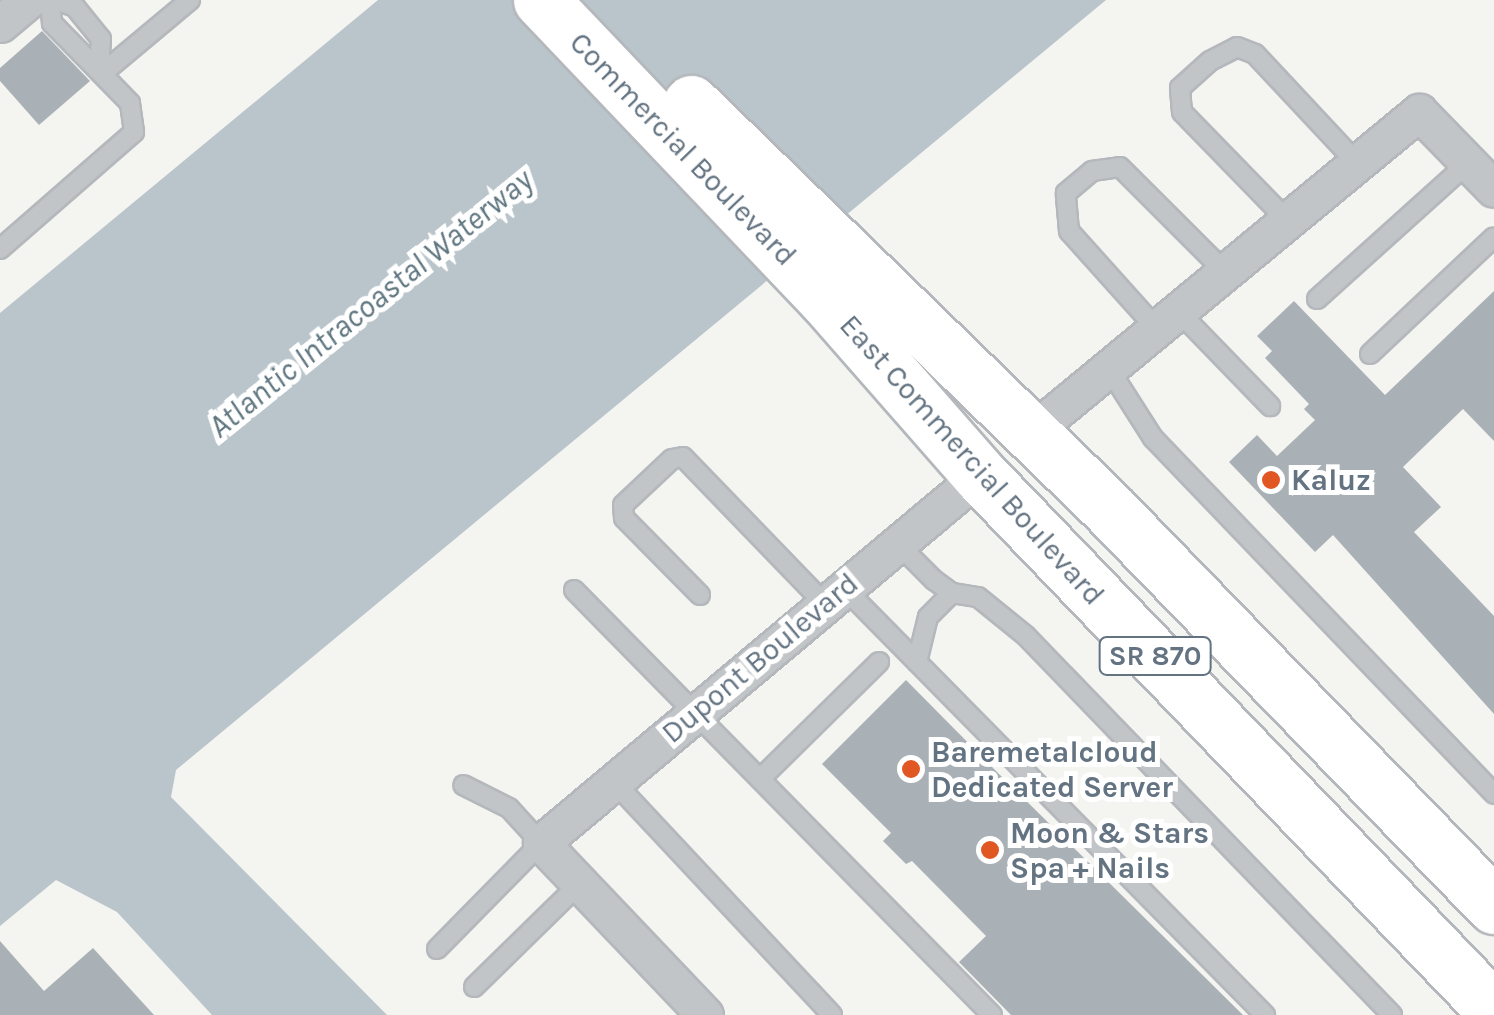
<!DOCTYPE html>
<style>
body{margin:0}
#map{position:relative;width:1494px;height:1015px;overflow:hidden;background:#f4f4f0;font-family:Karla,sans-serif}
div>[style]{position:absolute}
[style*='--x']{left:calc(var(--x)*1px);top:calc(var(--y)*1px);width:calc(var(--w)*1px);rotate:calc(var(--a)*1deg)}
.water>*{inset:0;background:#bac5cb}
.building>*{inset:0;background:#aab1b6}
.roads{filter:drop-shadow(2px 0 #b4b8bc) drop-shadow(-2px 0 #b4b8bc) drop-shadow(0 2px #b4b8bc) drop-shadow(0 -2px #b4b8bc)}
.lane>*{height:18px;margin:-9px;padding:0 9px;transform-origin:9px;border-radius:9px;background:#c1c5c8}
.street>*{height:35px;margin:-17.5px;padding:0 17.5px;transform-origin:17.5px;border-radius:17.5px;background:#c1c5c8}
.primary>*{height:55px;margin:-27.5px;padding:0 27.5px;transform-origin:27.5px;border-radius:27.5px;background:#fff}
.dots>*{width:28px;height:28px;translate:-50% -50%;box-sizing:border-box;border:5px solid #fff;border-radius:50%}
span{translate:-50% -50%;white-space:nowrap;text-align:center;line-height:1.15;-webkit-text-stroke:10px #fff;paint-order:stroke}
.shield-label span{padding:2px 8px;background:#fff;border:2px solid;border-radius:8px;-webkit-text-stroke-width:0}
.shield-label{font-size:28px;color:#637381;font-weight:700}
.street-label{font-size:30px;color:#637381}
.poi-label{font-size:30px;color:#637381;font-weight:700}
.left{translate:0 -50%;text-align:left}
.water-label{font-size:32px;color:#5f757f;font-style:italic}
</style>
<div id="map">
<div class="water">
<i style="clip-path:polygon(378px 0,1106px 0,176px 770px,171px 797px,387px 1015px,212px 1015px,117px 912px,56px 880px,0 926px,0 313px)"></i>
</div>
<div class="building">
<i style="clip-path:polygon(42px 31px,90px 81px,39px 125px,0 81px,0 68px)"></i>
<i style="clip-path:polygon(1494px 291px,1494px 441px,1463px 409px,1403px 467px,1441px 507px,1414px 532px,1494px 616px,1494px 714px,1333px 535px,1315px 552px,1229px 462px,1257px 435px,1277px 456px,1315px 420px,1304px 409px,1309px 404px,1265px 358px,1272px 351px,1257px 336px,1294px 301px,1385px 395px)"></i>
<i style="clip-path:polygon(906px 680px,999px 774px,1243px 1015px,1011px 1015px,959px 962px,986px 936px,912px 861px,906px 864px,883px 841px,891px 833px,822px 764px)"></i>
<i style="clip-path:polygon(0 941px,44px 991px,93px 948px,154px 1015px,0 1015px)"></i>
</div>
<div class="roads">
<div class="lane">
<i style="--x:55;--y:0;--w:21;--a:19"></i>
<i style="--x:75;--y:7;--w:41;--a:50.9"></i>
<i style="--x:101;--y:39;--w:26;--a:94"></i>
<i style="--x:105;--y:71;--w:111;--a:-39.9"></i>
<i style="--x:1286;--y:219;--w:149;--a:-134.2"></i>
<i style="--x:1182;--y:112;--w:24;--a:-95"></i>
<i style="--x:1180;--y:88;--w:40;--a:-42"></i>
<i style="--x:1210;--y:61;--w:30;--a:-27"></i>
<i style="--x:1237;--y:47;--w:19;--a:21"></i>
<i style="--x:1255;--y:54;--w:148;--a:46.9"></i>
<i style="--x:0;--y:249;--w:178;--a:-41.1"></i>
<i style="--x:134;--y:132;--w:29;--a:-98"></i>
<i style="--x:130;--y:103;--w:112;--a:-134.3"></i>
<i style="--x:52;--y:23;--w:23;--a:-95"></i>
<i style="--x:1317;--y:299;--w:203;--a:-42"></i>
<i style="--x:1177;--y:310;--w:134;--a:45.9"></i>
<i style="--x:1156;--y:328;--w:130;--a:-131.9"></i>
<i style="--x:1069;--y:231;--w:38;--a:-95"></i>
<i style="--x:1066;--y:193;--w:34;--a:-40"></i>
<i style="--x:1092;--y:171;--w:28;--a:-8"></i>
<i style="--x:1120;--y:167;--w:146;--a:45"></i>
<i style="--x:1370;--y:354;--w:170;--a:-43.3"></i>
<i style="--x:1109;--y:369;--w:82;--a:57.5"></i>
<i style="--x:1153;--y:438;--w:493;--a:46.2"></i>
<i style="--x:897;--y:543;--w:52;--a:45"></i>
<i style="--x:934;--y:580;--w:22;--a:36"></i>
<i style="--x:952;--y:593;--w:26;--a:9"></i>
<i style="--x:978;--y:597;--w:62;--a:39.1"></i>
<i style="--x:1026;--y:636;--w:527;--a:46"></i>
<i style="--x:844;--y:588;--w:600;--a:45.41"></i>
<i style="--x:574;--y:590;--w:596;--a:45.48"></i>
<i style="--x:700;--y:595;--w:108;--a:-134.6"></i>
<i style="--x:624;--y:518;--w:13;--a:-94"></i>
<i style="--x:623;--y:505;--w:67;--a:-43.2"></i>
<i style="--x:672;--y:459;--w:11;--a:-10"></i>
<i style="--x:683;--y:457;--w:204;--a:46"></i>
<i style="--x:917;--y:662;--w:46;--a:-76.3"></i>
<i style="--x:928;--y:617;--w:34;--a:-45"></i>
<i style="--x:760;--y:779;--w:167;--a:-44.5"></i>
<i style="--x:614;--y:782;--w:319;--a:46.9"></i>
<i style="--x:437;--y:949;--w:148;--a:-45.5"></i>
<i style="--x:541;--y:843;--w:47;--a:-132.4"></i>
<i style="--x:509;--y:808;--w:51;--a:-153.4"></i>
<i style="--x:474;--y:987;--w:147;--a:-44.4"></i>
</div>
<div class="street">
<i style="--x:0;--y:24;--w:38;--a:-40"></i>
<i style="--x:1029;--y:434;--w:506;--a:-39.54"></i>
<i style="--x:1419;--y:112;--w:107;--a:45.8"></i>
<i style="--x:705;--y:1015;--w:238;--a:-133.6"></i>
<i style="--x:541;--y:843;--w:573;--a:-39.97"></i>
</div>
<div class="primary">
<i style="--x:541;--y:0;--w:412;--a:46.4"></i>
<i style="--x:825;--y:298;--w:235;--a:48.8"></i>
<i style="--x:980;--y:475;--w:742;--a:46.15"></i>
<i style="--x:691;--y:103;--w:580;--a:44.16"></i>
<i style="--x:1107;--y:507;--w:556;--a:45.87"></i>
</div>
</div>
<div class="dots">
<i style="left:1271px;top:480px;background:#e05724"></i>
<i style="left:911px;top:769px;background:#e05724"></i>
<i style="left:990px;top:850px;background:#e05724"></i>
</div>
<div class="shield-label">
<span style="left:1155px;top:656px">SR 870</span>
</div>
<div class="street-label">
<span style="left:683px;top:149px;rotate:46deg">Commercial Boulevard</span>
<span style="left:972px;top:460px;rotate:48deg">East Commercial Boulevard</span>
<span style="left:760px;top:658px;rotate:-40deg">Dupont Boulevard</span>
</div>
<div class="poi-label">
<span class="left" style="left:1291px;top:480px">Kaluz</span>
<span class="left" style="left:931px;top:769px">Baremetalcloud<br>Dedicated Server</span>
<span class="left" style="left:1010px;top:850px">Moon &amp; Stars<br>Spa + Nails</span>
</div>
<div class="water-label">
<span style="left:371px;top:304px;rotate:-39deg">Atlantic Intracoastal Waterway</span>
</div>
</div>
